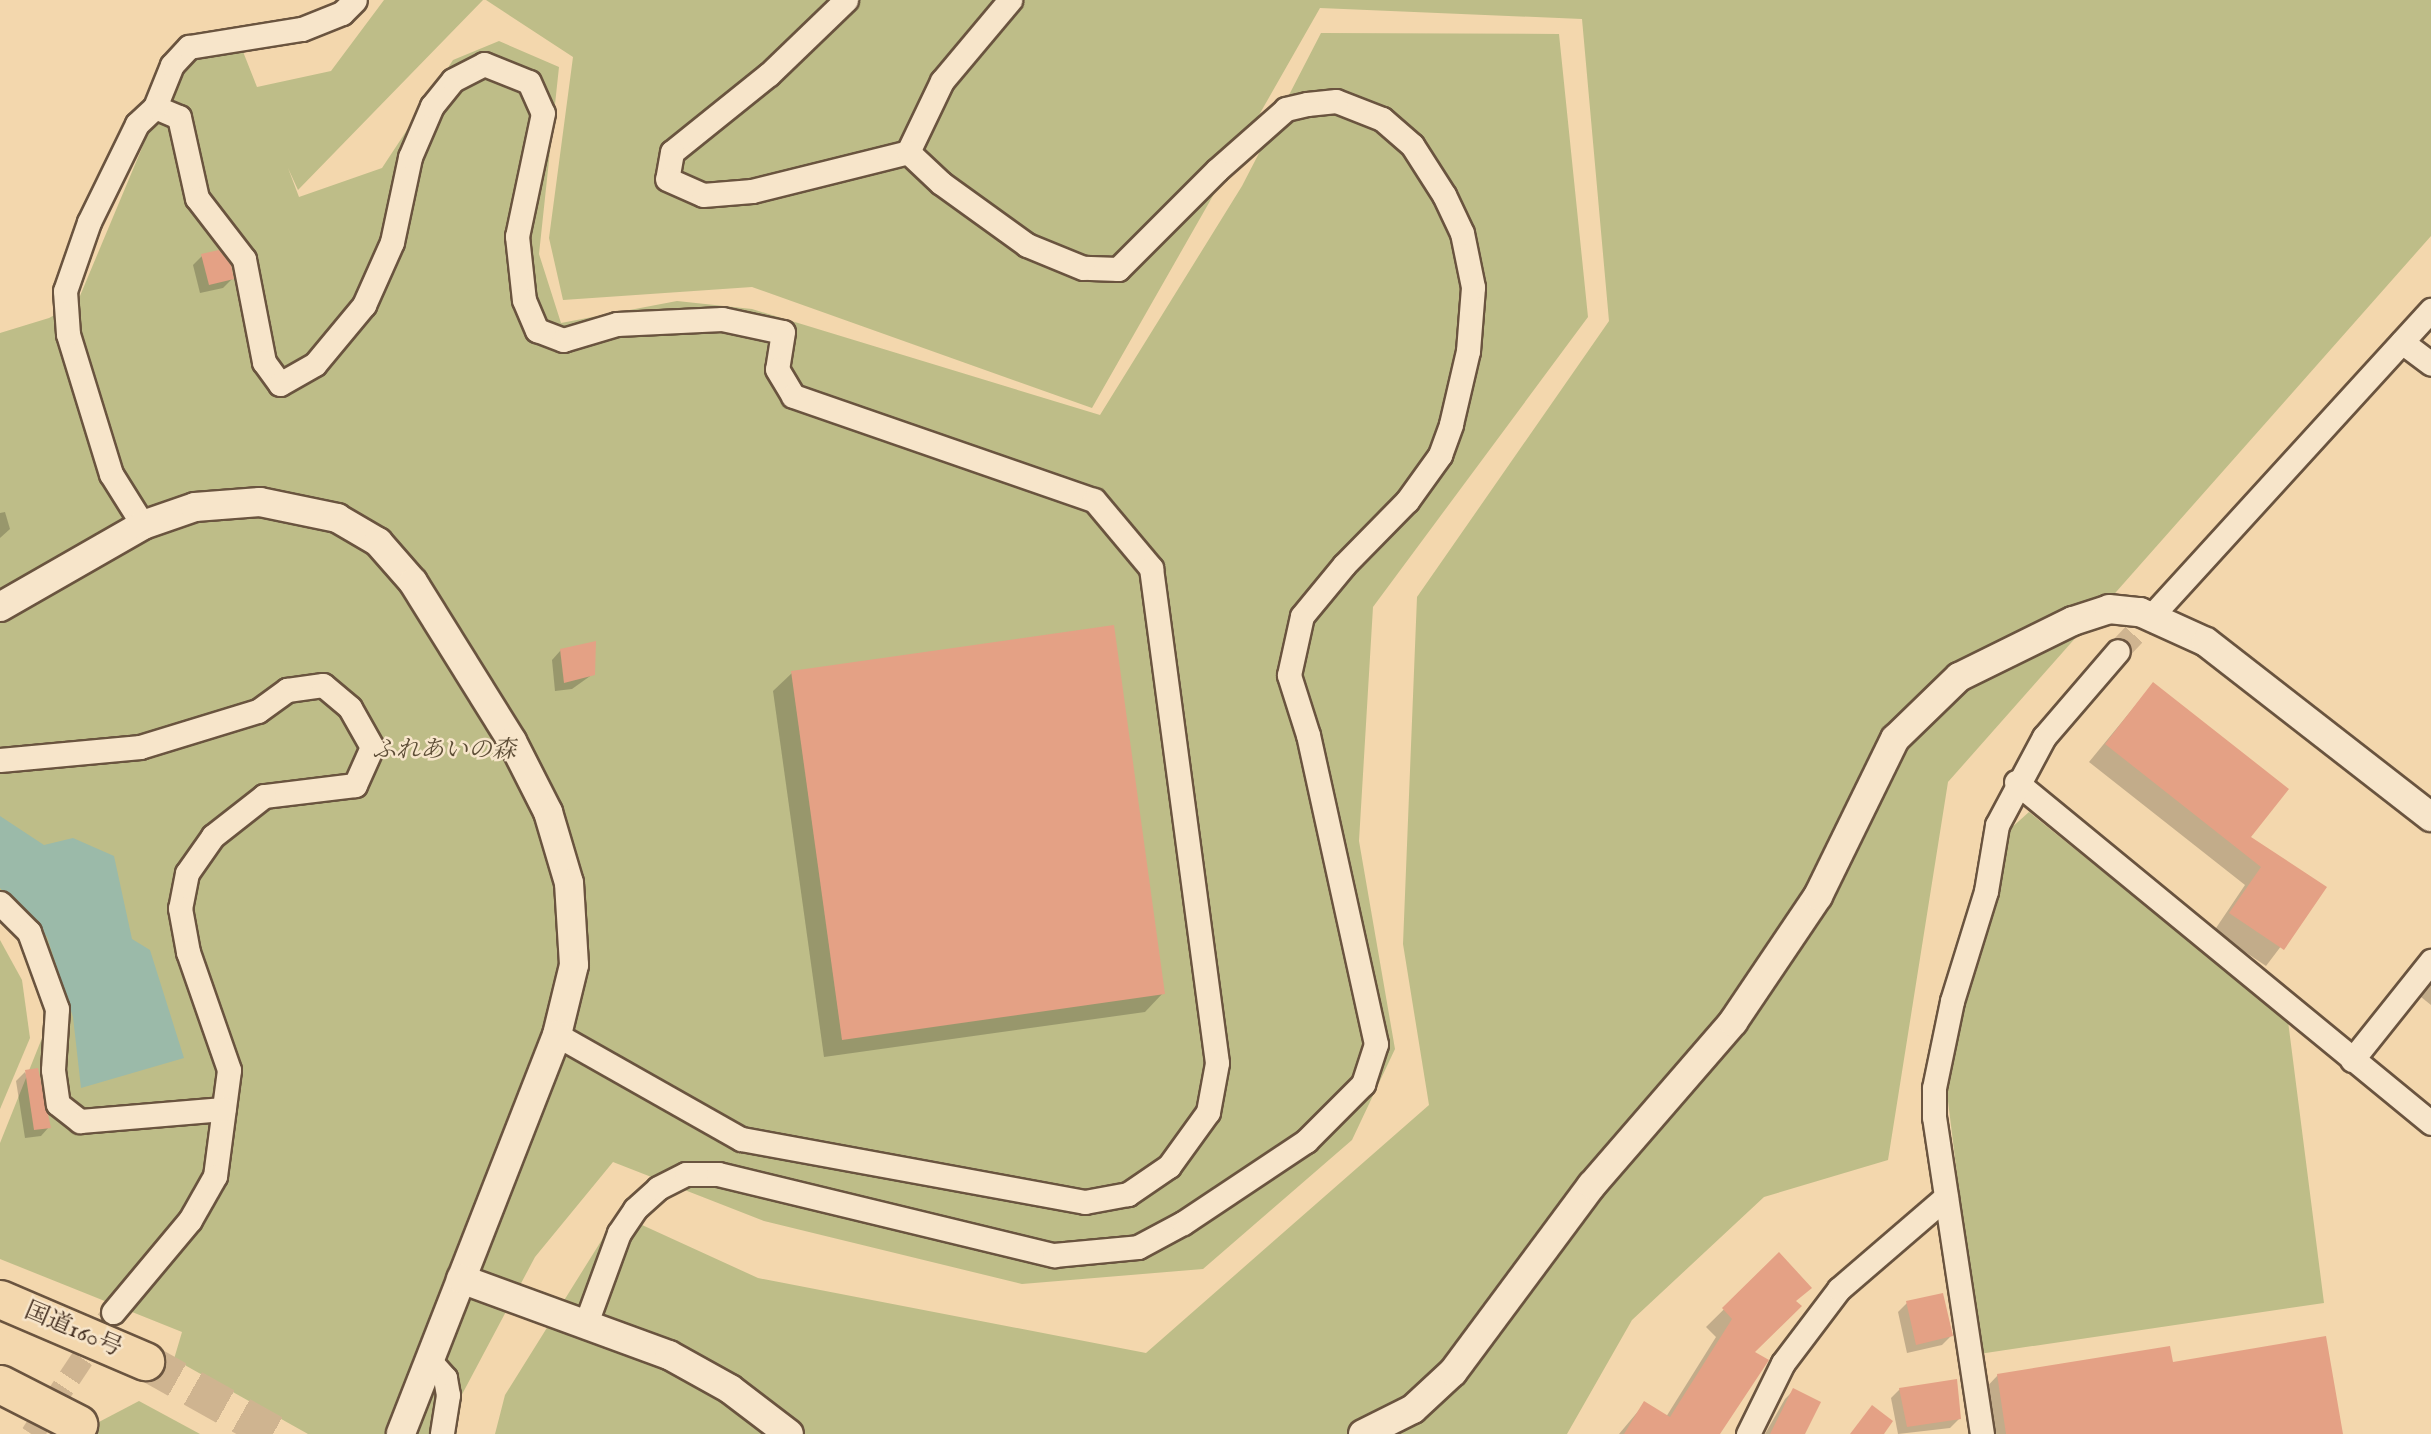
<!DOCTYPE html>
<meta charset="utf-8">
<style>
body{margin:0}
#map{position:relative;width:2431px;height:1434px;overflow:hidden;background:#f3d7ad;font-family:"IM FELL English","Noto Serif JP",serif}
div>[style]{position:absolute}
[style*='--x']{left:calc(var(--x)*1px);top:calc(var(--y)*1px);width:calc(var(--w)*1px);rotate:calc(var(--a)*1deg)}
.green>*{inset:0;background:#bebd88}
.water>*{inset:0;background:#9bbaa9}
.shadow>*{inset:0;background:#0003}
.building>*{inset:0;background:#e4a185}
.minor-tunnel>*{height:23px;margin-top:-11.5px;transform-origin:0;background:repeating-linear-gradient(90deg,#cfb490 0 23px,transparent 0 34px)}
.trunk-tunnel>*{height:37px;margin-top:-18.5px;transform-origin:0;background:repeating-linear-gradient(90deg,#cfb490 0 37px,transparent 0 55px)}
.roads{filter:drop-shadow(2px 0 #6a543f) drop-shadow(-2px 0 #6a543f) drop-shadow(0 2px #6a543f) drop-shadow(0 -2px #6a543f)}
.minor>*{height:23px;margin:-11.5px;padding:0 11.5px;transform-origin:11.5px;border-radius:11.5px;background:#f7e5ca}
.tertiary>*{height:28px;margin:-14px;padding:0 14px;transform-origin:14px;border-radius:14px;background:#f7e5ca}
.trunk>*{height:37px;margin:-18.5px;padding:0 18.5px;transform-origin:18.5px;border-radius:18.5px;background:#f3d7ad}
span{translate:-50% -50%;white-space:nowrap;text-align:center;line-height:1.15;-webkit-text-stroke:5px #f7e5ca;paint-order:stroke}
.park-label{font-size:24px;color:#5d4d36;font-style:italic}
.street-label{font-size:24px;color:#3d281a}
</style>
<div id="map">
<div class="green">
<i style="clip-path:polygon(384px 0,483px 0,298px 190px,288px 168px,299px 197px,382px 168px,453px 60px,499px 41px,559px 67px,539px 254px,561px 323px,677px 301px,752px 309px,1100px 415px,1242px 186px,1321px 33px,1559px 34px,1588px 317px,1373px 607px,1359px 841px,1395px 1049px,1352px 1140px,1203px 1269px,1022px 1284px,764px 1221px,613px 1162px,535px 1257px,441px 1434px,308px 1434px,174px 1359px,182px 1332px,0 1259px,0 1143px,42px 1038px,44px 1007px,15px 932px,0 918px,0 333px,49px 318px,77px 303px,152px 124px,183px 64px,240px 44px,257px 87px,331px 71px)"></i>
<i style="clip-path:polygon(486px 0,2431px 0,2431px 236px,1948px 782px,1888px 1160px,1764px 1197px,1632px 1320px,1567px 1434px,495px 1434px,505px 1395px,618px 1214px,758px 1278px,1146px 1353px,1429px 1105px,1403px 944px,1417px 597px,1609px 321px,1582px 19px,1320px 8px,1092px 408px,752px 287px,563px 300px,549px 238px,573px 57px)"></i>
<i style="clip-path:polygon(2029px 812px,2288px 1021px,2324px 1303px,1979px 1354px,1947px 1093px,1952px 1036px,1989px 929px,2010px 829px)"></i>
<i style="clip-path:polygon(0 940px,22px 980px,30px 1038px,0 1109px)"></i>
<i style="clip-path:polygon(139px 1401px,200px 1434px,76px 1434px)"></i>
</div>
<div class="water">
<i style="clip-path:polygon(0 816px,44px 845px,73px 838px,114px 856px,132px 939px,150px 950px,184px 1058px,81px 1088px,73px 1017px,47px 937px,0 888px)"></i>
</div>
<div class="shadow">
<i style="clip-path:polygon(202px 256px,232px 279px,223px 288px,200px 293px,193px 265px)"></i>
<i style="clip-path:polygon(5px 512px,10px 529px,0 538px,0 513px)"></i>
<i style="clip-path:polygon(561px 650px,593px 674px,572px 689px,555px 691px,552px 660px)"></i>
<i style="clip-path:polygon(792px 673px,1163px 993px,1145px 1012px,824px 1057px,773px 691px)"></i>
<i style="clip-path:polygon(2153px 684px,2248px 837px,2325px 888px,2266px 966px,2214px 931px,2245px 885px,2089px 762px)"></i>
<i style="clip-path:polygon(2431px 984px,2431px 1005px,2421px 997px)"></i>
<i style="clip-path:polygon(25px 1072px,49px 1127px,41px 1136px,25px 1138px,16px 1081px)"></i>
<i style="clip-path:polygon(1779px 1255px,1795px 1302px,1753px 1352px,1718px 1434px,1619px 1434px,1645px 1403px,1666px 1417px,1716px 1337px,1706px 1327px)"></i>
<i style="clip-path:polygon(1907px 1303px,1951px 1336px,1942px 1345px,1907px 1353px,1898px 1312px)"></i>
<i style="clip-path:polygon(2171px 1364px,2341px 1434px,1986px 1434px,1980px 1394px,1998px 1375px)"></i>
<i style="clip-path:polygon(1900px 1389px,1959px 1419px,1950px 1428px,1898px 1434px,1891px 1398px)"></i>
<i style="clip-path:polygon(1794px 1390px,1803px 1434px,1765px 1434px,1785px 1399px)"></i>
</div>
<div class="building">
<i style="clip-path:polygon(219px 250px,231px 265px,234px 279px,209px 285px,201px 254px)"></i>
<i style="clip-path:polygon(1114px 625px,1165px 994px,842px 1040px,791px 671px)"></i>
<i style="clip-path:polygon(596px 641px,595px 675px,564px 683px,560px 649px)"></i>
<i style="clip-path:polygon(2153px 682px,2289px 789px,2251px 837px,2327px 887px,2284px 950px,2229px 913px,2261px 867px,2105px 744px)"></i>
<i style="clip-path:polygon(38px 1068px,51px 1128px,34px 1130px,25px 1070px)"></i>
<i style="clip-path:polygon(1779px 1252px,1812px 1288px,1796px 1301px,1802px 1306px,1755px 1352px,1769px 1360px,1720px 1434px,1624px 1434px,1644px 1401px,1670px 1417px,1732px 1319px,1722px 1308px)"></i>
<i style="clip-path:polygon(1943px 1293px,1953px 1336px,1916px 1345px,1906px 1301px)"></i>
<i style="clip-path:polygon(2326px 1336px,2343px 1434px,2006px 1434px,1997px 1374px,2170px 1346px,2173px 1362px)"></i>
<i style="clip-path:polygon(1957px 1379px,1961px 1419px,1907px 1427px,1899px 1388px)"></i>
<i style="clip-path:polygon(1793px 1388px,1821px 1402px,1805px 1434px,1770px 1434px)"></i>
<i style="clip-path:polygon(1872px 1405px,1893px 1421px,1884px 1434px,1850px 1434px)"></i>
</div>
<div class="minor-tunnel">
<i style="--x:2118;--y:651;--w:55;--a:-46.5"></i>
<i style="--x:32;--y:1434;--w:146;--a:-56.4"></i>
</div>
<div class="trunk-tunnel">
<i style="--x:145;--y:1361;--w:149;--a:29.3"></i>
</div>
<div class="roads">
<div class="minor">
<i style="--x:846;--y:0;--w:107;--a:136.1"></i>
<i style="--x:769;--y:74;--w:124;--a:141.2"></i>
<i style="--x:672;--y:152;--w:27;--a:100"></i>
<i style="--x:667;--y:179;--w:39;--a:24"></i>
<i style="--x:703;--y:195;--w:49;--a:-4.7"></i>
<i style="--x:752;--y:191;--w:161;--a:-14"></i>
<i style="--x:908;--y:152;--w:79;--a:-64.4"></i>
<i style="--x:942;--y:81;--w:106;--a:-50"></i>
<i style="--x:155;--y:107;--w:26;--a:23"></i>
<i style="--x:179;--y:117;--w:83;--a:77.5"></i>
<i style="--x:197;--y:198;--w:77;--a:52.4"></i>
<i style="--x:244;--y:259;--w:105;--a:79"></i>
<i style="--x:264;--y:362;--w:27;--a:54"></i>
<i style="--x:280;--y:384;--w:40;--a:-29.7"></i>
<i style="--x:315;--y:364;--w:77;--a:-50.3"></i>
<i style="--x:364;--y:305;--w:69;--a:-66"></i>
<i style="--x:392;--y:242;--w:87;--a:-78"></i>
<i style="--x:410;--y:157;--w:56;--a:-66.7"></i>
<i style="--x:432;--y:106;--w:33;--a:-51"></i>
<i style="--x:453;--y:80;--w:35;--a:-27"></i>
<i style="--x:484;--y:64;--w:48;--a:21.8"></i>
<i style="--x:529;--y:82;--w:34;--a:66"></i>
<i style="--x:543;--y:113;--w:126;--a:101.9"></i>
<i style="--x:517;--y:236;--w:64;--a:83.8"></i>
<i style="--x:524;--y:300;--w:33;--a:67"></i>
<i style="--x:537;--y:330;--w:28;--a:21"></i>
<i style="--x:563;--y:340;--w:56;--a:-16.5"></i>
<i style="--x:617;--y:324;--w:105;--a:-2.7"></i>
<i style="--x:722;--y:319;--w:62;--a:12"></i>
<i style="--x:783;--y:332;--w:37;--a:99"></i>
<i style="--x:777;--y:369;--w:31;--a:59"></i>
<i style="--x:793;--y:396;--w:318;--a:19.1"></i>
<i style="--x:1094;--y:500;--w:89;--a:50"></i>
<i style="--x:1151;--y:568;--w:499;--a:82.4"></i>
<i style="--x:1217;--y:1063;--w:50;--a:100.4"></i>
<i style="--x:1208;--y:1112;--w:67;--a:125.8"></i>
<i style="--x:1169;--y:1166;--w:50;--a:145.7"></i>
<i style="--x:1128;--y:1194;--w:44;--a:169.5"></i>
<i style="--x:1085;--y:1202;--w:350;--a:-169.6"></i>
<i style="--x:741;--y:1139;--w:211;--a:-150.5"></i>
<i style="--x:2402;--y:342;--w:36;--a:37"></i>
<i style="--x:143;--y:525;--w:60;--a:-122.1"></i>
<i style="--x:111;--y:474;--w:146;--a:-107.1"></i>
<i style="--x:68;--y:334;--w:43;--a:-94"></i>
<i style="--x:65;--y:291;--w:73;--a:-70.8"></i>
<i style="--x:89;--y:222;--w:109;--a:-63.9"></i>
<i style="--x:137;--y:124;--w:25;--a:-43"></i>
<i style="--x:155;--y:107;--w:45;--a:-68"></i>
<i style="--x:172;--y:65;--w:25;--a:-47"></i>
<i style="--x:189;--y:47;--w:114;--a:-9.1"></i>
<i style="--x:302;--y:29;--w:43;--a:-21.8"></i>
<i style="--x:342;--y:13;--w:18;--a:-45"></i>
<i style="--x:2156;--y:611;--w:408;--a:-47.6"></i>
<i style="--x:0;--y:760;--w:141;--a:-5.3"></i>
<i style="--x:140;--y:747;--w:123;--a:-17"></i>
<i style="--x:258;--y:711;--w:36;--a:-36"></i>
<i style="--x:287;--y:690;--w:36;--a:-8"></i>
<i style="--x:323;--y:685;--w:35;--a:40"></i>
<i style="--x:350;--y:708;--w:45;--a:60.6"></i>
<i style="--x:372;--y:747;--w:42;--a:114.1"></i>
<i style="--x:355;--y:785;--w:92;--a:173.1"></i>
<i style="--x:264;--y:796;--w:65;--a:141.9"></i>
<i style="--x:213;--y:836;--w:45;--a:125.1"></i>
<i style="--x:187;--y:873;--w:36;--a:101"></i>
<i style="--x:180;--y:908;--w:45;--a:79.7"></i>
<i style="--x:188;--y:952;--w:125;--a:70.8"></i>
<i style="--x:229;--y:1070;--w:107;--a:97.5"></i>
<i style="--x:215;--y:1176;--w:51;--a:119.6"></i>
<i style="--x:190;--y:1220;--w:120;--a:129.9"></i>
<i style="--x:2016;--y:782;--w:537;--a:39.41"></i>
<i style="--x:0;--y:903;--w:41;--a:45"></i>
<i style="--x:29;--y:932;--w:82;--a:70"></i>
<i style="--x:57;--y:1009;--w:61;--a:93.8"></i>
<i style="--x:53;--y:1070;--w:34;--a:82"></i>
<i style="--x:58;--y:1104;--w:28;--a:38"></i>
<i style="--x:80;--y:1121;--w:144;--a:-4.8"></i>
<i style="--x:2352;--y:1060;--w:127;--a:-51.4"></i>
<i style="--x:586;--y:1323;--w:96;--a:-69.9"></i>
<i style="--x:619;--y:1233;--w:29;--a:-56"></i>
<i style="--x:635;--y:1209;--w:31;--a:-42"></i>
<i style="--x:658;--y:1188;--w:31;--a:-27"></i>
<i style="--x:686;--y:1174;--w:32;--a:0"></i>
<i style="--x:718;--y:1174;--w:346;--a:13.6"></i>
<i style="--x:1054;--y:1255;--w:84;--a:-5.4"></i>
<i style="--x:1138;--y:1247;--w:51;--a:-28.1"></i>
<i style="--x:1183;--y:1223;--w:148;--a:-33.7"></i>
<i style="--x:1306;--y:1141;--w:81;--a:-45"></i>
<i style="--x:1363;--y:1084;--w:42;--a:-72"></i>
<i style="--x:1376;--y:1044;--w:316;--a:-102.4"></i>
<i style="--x:1308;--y:735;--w:63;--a:-107.6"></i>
<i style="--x:1289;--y:675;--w:60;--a:-77.6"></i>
<i style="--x:1302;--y:616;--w:66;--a:-50.5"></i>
<i style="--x:1344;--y:565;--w:90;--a:-45.5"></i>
<i style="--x:1407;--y:501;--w:57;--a:-54.3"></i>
<i style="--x:1440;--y:455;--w:33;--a:-70"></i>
<i style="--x:1451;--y:424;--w:75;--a:-76.9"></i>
<i style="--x:1468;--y:351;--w:64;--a:-85.5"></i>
<i style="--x:1473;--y:287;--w:55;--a:-101.5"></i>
<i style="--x:1462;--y:233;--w:42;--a:-115.3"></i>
<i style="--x:1444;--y:195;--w:59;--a:-122.6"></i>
<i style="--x:1412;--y:145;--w:40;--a:-139"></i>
<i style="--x:1382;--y:119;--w:49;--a:-158.6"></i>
<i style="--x:1336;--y:101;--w:29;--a:174"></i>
<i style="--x:1307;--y:104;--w:22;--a:167"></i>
<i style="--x:1286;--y:109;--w:92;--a:138.5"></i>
<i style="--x:1217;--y:170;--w:140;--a:135"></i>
<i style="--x:1118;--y:269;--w:35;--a:-178"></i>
<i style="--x:1083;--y:268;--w:61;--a:-157.7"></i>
<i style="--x:1027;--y:245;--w:106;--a:-144.2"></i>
<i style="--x:941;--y:183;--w:45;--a:-136.8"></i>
<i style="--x:429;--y:1360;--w:24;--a:48"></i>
<i style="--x:445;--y:1378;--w:17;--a:80"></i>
<i style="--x:448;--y:1395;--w:39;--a:99"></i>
<i style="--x:1748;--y:1434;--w:79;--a:-63.8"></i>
<i style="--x:1783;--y:1363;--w:93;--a:-52.9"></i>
<i style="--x:1839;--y:1289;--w:141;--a:-40.7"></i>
<i style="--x:1982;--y:1434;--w:321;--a:-98.6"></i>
<i style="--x:1934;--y:1117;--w:29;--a:-90"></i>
<i style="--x:1934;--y:1088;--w:89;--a:-78.3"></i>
<i style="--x:1952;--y:1001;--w:115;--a:-72.8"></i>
<i style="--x:1986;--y:891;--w:67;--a:-80.5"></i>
<i style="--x:1997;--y:825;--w:100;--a:-61.9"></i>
<i style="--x:2044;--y:737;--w:113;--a:-49.3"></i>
</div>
<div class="tertiary">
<i style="--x:0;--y:607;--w:165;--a:-29.8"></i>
<i style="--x:143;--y:525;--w:55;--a:-19.1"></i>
<i style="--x:195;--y:507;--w:65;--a:-4.4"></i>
<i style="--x:260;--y:502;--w:79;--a:11.7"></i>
<i style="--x:337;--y:518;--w:48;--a:30.3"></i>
<i style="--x:378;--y:542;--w:53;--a:48.8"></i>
<i style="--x:413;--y:582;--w:187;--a:58.1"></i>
<i style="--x:512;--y:741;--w:80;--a:63.1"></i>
<i style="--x:548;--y:812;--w:74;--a:73.5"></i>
<i style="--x:569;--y:883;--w:82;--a:86.5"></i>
<i style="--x:574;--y:965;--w:72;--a:103.7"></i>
<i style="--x:557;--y:1035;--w:428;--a:111.4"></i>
<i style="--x:461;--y:1279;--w:221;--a:20.1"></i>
<i style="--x:669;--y:1355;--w:70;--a:29.1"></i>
<i style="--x:730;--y:1389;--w:74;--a:37.3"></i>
<i style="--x:1363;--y:1434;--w:56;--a:-26.6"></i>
<i style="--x:1413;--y:1409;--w:54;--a:-42.8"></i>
<i style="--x:1453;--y:1372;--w:233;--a:-53.4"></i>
<i style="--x:1592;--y:1185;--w:216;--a:-49.1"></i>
<i style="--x:1733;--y:1022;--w:152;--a:-56"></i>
<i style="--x:1818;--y:896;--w:175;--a:-63.9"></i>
<i style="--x:1895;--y:739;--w:89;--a:-44.1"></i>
<i style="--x:1959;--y:677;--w:127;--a:-26.2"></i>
<i style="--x:2073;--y:621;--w:38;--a:-18"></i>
<i style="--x:2109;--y:609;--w:31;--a:6"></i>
<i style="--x:2140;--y:612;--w:72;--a:24.4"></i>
<i style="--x:2206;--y:642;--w:285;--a:37.9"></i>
</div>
<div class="trunk">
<i style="--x:0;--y:1299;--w:158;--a:23.2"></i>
<i style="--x:0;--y:1384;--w:88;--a:27.1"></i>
</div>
</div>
<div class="park-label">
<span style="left:444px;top:751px">ふれあいの森</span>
</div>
<div class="street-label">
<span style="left:73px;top:1330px;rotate:23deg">国道160号</span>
</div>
</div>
